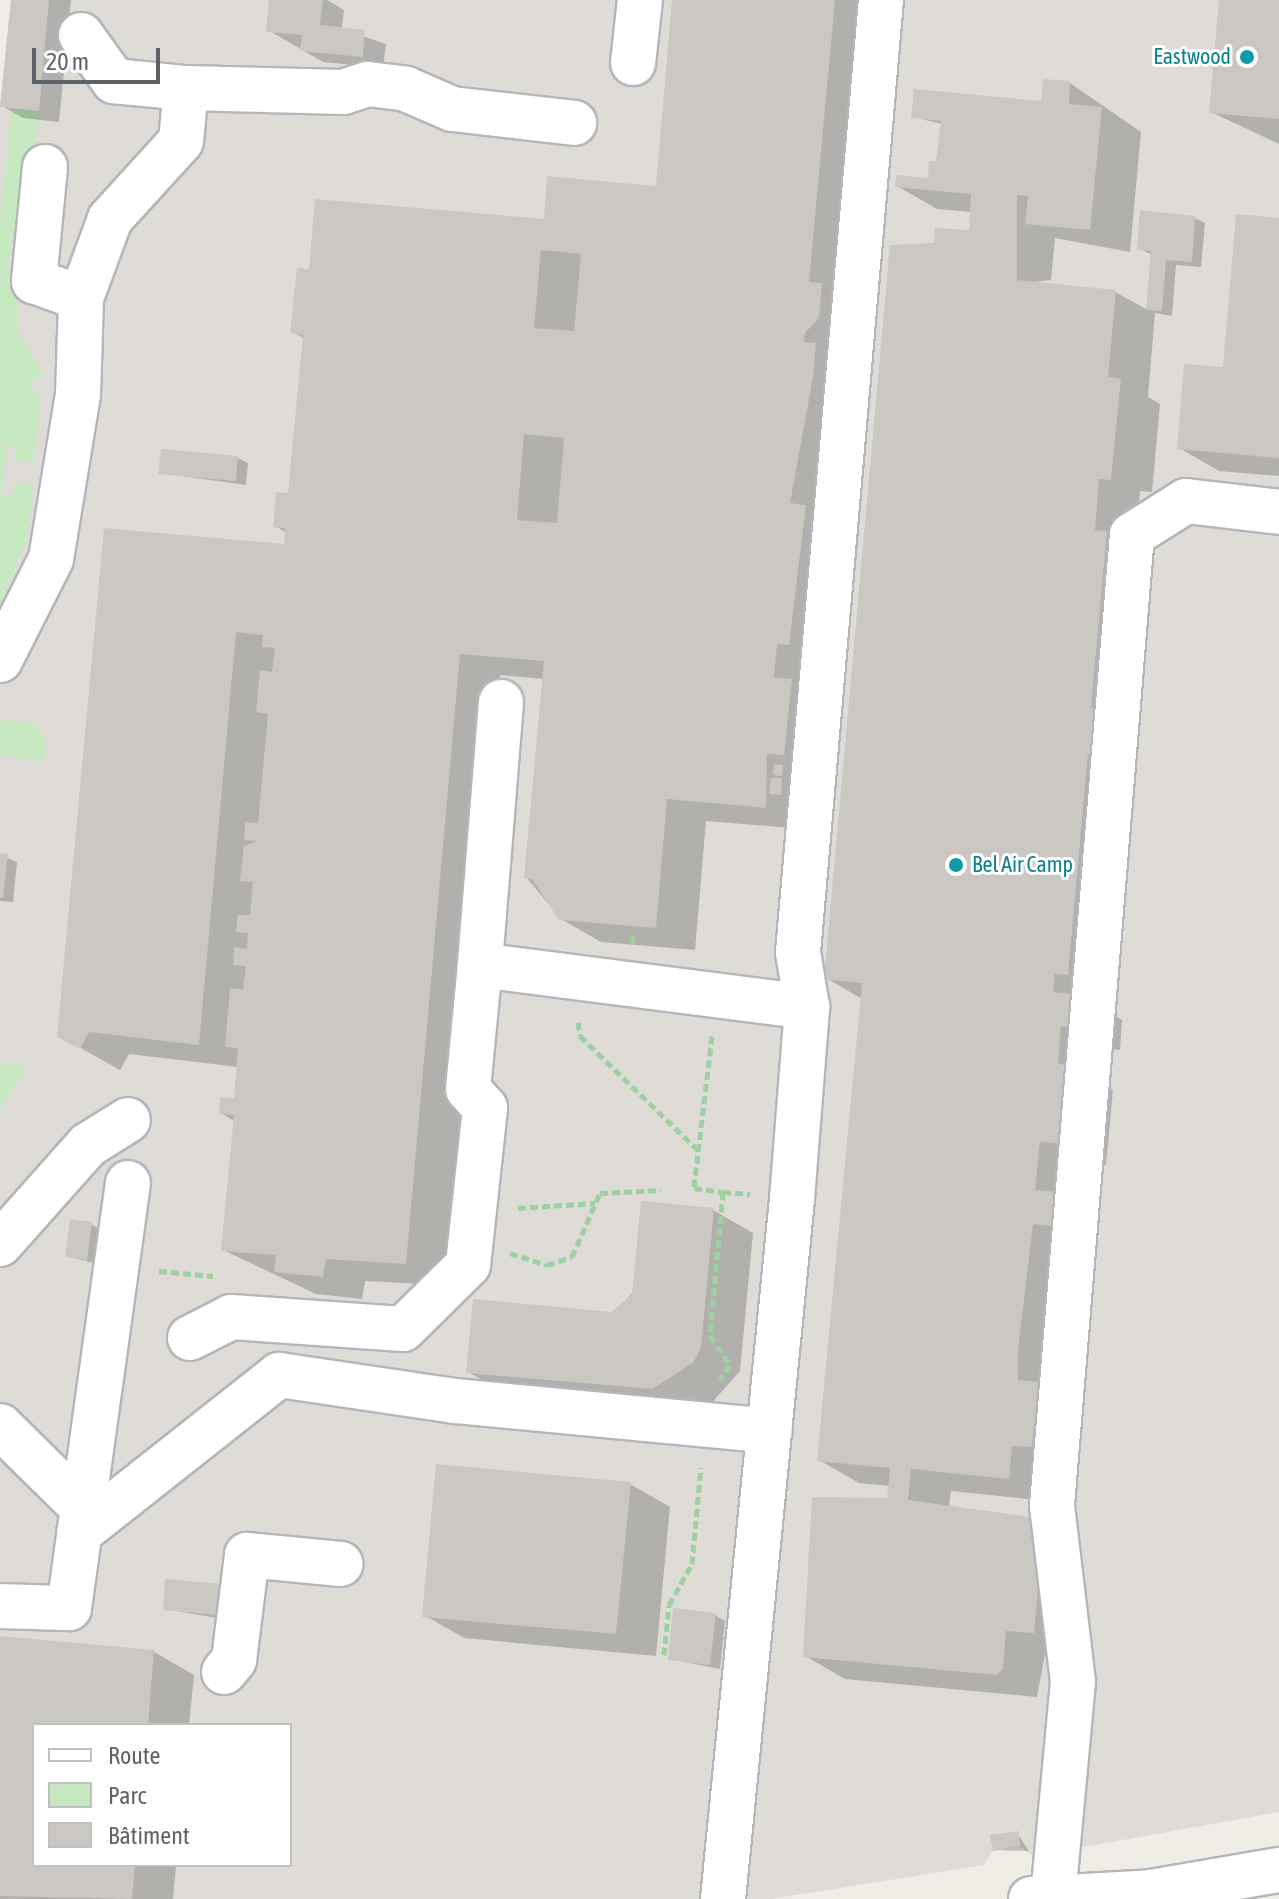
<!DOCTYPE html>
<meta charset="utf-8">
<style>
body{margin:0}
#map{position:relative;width:1279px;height:1899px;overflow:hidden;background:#f0ece6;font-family:"Asap Condensed",sans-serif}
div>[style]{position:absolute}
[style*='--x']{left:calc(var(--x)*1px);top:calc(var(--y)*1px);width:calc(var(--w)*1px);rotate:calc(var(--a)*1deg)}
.industrial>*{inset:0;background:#dfdcd8}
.green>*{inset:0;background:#c7e9c1}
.shadow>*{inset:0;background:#0003}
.building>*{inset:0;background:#cbc7c2}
.path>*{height:5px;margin-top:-2.5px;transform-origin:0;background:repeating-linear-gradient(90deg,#9dd0a3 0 8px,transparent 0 12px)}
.roads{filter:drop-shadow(2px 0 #b3b7bb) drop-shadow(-2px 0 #b3b7bb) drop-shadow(0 2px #b3b7bb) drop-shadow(0 -2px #b3b7bb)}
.minor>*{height:44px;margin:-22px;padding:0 22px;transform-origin:22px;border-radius:22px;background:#fff}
.dots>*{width:22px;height:22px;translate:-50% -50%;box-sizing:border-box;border:4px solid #fff;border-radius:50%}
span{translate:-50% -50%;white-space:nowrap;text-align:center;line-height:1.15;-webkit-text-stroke:6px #fff;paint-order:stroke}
.culture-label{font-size:22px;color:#0d838f}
.right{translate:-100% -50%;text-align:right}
.left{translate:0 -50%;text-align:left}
.legend{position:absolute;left:32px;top:1723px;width:260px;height:144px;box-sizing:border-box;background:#fff;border:2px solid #bec1c2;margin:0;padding:10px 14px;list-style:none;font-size:24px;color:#5d6367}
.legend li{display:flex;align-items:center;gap:16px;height:40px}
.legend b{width:40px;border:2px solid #bec1c2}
.scale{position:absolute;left:32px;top:48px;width:128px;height:36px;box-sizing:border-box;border:4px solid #5d6367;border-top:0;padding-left:10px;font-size:24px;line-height:28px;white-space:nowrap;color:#5d6367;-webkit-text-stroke:6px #fff;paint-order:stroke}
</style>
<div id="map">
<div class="industrial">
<i style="clip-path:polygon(evenodd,11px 0,1279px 0,1279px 1812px,1033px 1856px,1019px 1846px,993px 1851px,984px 1865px,771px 1899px,0 1899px,0 107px,11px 0,34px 1725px,290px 1725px,290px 1865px,34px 1865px,34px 1725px)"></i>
</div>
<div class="green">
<i style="clip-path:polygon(11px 108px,39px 111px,27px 238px,12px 236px,7px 268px,23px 270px,17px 326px,42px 375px,31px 382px,31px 394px,41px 394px,34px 462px,15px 460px,16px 446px,7px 446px,2px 495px,12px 496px,14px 483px,33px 484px,27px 536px,0 607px,0 224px)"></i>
<i style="clip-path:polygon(0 720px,36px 724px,46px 741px,44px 762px,0 755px)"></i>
<i style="clip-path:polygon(0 1062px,27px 1066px,0 1111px)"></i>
</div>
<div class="shadow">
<i style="clip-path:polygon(13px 0,71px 0,59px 122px,23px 118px,2px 106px)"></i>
<i style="clip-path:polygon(271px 0,327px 0,344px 10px,342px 29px,386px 44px,383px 68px,323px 62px,268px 30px)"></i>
<i style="clip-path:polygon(674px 0,876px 0,805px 829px,706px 821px,695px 950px,601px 942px,561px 919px,526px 877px,544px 679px,500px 675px,445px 1285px,365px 1281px,362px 1299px,316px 1294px,223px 1250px,236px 1122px,221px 1113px,236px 1100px,238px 1067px,129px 1054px,120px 1070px,59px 1036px,106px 530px,286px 546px,287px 533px,275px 526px,290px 495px,305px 339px,293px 332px,311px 271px,546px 221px,658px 188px)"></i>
<i style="clip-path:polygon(1221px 0,1279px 0,1279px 144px,1211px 112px)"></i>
<i style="clip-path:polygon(1070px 83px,1141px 132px,1130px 252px,1055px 238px,1051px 280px,1027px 283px,1115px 292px,1148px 310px,1152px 255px,1139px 248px,1195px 218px,1205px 223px,1201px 267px,1176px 265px,1172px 316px,1155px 313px,1148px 397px,1160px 404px,1152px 492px,1140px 491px,1135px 549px,1131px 730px,1138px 734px,1094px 1003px,1122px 1020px,1120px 1050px,1101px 1048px,1098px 1081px,1113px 1090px,1106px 1165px,1079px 1163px,1048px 1501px,951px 1491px,949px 1506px,1043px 1521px,1047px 1643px,1037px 1697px,845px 1679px,805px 1656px,889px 1500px,890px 1486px,859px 1483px,819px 1460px,862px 999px,826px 978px,936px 245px,971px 232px,972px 212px,937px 209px,897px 186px,930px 181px,936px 163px,942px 124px,913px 117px,1042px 103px)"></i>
<i style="clip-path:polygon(1279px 220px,1279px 476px,1219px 471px,1179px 448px,1225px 369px)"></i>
<i style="clip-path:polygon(238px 458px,248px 463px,246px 485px,160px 473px)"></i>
<i style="clip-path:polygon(0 855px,17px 862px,13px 902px,0 901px)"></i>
<i style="clip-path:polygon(713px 1210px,753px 1233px,740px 1371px,709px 1406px,508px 1395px,468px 1372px,612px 1314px)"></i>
<i style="clip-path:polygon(91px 1224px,101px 1230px,97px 1264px,67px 1256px)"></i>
<i style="clip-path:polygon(630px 1484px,670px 1507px,656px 1656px,464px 1638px,424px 1615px)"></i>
<i style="clip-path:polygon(220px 1586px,230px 1591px,228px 1620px,165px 1609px)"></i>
<i style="clip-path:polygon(715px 1615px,725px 1621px,720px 1669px,670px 1659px)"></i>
<i style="clip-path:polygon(0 1638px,154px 1652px,194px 1675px,189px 1725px,34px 1725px,34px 1865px,176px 1865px,173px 1899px,0 1899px)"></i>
<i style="clip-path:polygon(1017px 1833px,1029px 1851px,995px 1850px)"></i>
</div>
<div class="building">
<i style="clip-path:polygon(11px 0,49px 0,39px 111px,0 107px)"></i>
<i style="clip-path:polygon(269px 0,323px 0,320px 25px,365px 30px,363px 57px,300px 51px,302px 35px,266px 32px)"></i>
<i style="clip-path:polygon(evenodd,672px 0,835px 0,809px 282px,822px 283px,819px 318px,805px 333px,804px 342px,816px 343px,813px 377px,790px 503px,806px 505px,789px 645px,777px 644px,774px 677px,792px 679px,784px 755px,767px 754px,766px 808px,667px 799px,656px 928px,559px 920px,532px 879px,524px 878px,544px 661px,460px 654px,406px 1264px,326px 1259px,323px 1277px,274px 1272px,276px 1255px,221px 1251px,234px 1115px,219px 1114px,220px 1097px,234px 1098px,238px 1048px,225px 1047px,230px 988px,243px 989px,246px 966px,233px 965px,234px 947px,247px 949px,248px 933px,236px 932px,238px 915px,250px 915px,253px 882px,240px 881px,244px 846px,257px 841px,244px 840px,245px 822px,258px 823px,268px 714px,256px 712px,260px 670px,272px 672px,275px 648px,262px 647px,263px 635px,236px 632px,199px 1045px,89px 1032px,80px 1049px,57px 1037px,104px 528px,284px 544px,285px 528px,273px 527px,276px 492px,288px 493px,303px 335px,290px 333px,297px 268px,309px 269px,315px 199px,544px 219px,547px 176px,656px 186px,672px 0,541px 250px,581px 254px,574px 331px,534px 328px,541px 250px,672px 0,524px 434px,564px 438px,557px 523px,517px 520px,524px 434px)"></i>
<i style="clip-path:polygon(1219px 0,1279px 0,1279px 119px,1209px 113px)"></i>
<i style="clip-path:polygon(1043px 79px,1070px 81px,1069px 104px,1102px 107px,1090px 230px,1025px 224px,1028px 196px,1017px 195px,1017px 280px,1116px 290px,1108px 377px,1121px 379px,1111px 480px,1099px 479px,1095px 530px,1107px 531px,1091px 708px,1099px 709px,1095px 755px,1088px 754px,1068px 975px,1055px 974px,1053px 992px,1083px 995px,1080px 1028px,1061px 1026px,1058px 1064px,1074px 1065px,1067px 1144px,1040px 1142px,1035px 1190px,1056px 1192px,1052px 1226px,1033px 1224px,1018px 1350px,1018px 1380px,1038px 1382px,1032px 1447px,1012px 1446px,1009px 1479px,911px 1469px,908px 1500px,1044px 1519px,1034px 1633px,1006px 1631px,1003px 1669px,996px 1675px,803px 1657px,812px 1497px,887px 1498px,890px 1468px,817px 1461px,862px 983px,824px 979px,890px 245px,934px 243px,935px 228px,969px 230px,971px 194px,895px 187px,896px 175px,928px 178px,929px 161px,936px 161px,941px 121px,911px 118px,914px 89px,1041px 101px)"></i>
<i style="clip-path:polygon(1140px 210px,1195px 216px,1192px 262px,1166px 260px,1162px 311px,1146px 310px,1151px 251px,1137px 250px)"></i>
<i style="clip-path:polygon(1236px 214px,1279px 218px,1279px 458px,1177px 449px,1184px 364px,1223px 367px)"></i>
<i style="clip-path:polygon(161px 449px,238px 456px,236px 481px,158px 474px)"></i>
<i style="clip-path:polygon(774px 764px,783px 765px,782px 776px,773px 775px)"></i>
<i style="clip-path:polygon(771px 778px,782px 778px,781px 795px,769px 794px)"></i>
<i style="clip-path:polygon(0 853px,8px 854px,3px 898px,0 898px)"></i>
<i style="clip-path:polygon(641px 1201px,714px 1208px,701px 1348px,693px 1363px,652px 1389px,466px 1373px,473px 1299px,611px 1312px,632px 1295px)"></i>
<i style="clip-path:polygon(70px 1219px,92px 1222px,87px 1260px,65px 1257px)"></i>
<i style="clip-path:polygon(436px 1464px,631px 1482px,616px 1634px,422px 1617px)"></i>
<i style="clip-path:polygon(165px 1579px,221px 1584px,218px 1615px,163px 1610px)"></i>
<i style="clip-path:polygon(673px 1608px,716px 1613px,710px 1665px,668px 1660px)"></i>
<i style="clip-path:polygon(0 1636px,154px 1650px,148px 1725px,34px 1725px,34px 1865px,135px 1865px,132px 1899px,0 1896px)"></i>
<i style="clip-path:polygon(1018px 1831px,1020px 1846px,993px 1851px,990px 1835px)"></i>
</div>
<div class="path">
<i style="--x:632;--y:943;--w:12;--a:-81"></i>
<i style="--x:578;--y:1022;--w:14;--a:82"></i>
<i style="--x:580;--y:1036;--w:164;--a:44"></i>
<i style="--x:712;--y:1036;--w:153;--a:96.8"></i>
<i style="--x:694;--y:1188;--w:29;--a:8"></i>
<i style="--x:723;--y:1192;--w:145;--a:95.2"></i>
<i style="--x:710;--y:1336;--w:35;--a:55"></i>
<i style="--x:730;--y:1365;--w:19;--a:125"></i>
<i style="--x:723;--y:1192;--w:27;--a:4"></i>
<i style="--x:518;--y:1208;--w:77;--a:-3.7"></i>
<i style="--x:510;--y:1253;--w:39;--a:18"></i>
<i style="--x:547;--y:1265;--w:26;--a:-18"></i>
<i style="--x:572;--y:1257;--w:70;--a:-66.4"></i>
<i style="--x:600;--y:1193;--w:61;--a:-2.8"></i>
<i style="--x:159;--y:1271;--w:54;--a:5.3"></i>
<i style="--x:664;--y:1655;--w:50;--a:-84.3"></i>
<i style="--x:669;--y:1605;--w:47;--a:-60.7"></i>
<i style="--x:692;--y:1564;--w:97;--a:-84.7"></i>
</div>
<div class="roads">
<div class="minor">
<i style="--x:81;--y:35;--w:57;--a:54.3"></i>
<i style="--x:114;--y:81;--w:72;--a:5.6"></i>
<i style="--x:633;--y:63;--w:63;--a:-83.7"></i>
<i style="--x:45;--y:167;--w:115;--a:95.5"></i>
<i style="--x:34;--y:281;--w:50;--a:19.9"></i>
<i style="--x:0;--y:660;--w:113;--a:-63.2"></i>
<i style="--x:51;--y:559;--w:166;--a:-80.7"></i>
<i style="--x:78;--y:395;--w:97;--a:-88.2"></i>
<i style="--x:81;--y:298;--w:84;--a:-69.8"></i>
<i style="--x:110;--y:219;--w:105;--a:-47.7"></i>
<i style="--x:181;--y:141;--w:53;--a:-84.6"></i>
<i style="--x:186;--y:88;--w:157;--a:1.5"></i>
<i style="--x:343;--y:92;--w:26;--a:-18"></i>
<i style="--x:368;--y:84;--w:38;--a:7"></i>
<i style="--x:406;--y:89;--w:50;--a:23.5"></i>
<i style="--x:452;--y:109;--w:123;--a:6.5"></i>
<i style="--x:501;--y:702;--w:264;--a:94.6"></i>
<i style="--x:480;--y:965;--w:330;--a:7.3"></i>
<i style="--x:0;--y:1244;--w:132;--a:-48.4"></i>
<i style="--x:88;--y:1145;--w:47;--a:-32"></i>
<i style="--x:190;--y:1338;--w:46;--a:-27.1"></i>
<i style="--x:231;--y:1317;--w:172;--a:4"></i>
<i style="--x:403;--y:1329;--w:91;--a:-44.6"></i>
<i style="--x:468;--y:1265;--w:158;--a:-83.8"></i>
<i style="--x:485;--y:1108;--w:25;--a:-132"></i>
<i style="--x:468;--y:1089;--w:125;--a:-84.5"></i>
<i style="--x:0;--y:1426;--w:115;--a:44.6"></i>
<i style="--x:79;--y:1533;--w:255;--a:-38.3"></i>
<i style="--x:279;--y:1375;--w:178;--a:8.4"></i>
<i style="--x:455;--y:1401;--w:316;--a:5.4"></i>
<i style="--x:0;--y:1606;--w:69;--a:1.7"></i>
<i style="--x:69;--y:1608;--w:429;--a:-82.1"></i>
<i style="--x:224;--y:1672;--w:16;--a:-50"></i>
<i style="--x:234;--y:1660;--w:106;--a:-82.9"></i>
<i style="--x:247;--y:1555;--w:94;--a:5.5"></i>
<i style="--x:1053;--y:1897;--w:216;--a:-84.7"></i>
<i style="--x:1073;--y:1682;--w:178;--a:-96.8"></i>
<i style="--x:1052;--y:1505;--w:973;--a:-85.29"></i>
<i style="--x:1132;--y:535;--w:64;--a:-32.2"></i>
<i style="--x:1186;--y:501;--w:94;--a:6.7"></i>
<i style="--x:723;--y:1899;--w:703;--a:-84.37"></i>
<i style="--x:792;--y:1199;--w:193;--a:-85.5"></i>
<i style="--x:807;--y:1007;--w:56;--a:-99.3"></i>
<i style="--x:798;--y:952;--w:956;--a:-85.02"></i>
<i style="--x:1031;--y:1899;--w:120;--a:-3.3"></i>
<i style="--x:1151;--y:1892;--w:130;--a:-9.8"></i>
</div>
</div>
<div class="dots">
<i style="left:1247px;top:57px;background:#0f9aa8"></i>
<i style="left:956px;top:865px;background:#0f9aa8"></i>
</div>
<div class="culture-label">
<span class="right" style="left:1231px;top:57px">Eastwood</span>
<span class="left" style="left:972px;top:865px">Bel Air Camp</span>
</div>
<ul class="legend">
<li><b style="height:10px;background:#fff"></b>Route</li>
<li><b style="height:22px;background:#c7e9c1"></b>Parc</li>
<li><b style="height:22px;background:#cbc7c2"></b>Bâtiment</li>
</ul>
<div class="scale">20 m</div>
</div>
